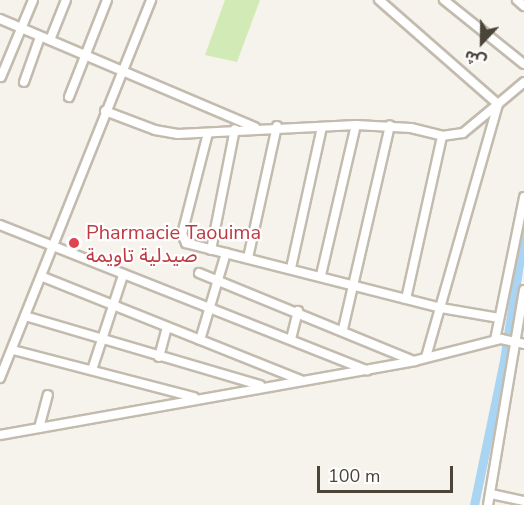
<!DOCTYPE html>
<meta charset="utf-8">
<style>
body{margin:0}
#map{position:relative;width:524px;height:505px;overflow:hidden;background:#f6f3ec;font-family:"Nunito Sans","Noto Sans Arabic",sans-serif}
div>[style]{position:absolute}
[style*='--x']{left:calc(var(--x)*1px);top:calc(var(--y)*1px);width:calc(var(--w)*1px);rotate:calc(var(--a)*1deg)}
.green>*{inset:0;background:#d2eab5}
.canal>*{height:9px;margin:-4.5px;padding:0 4.5px;transform-origin:4.5px;border-radius:4.5px;background:#a9d4f2}
.roads{filter:drop-shadow(2px 0 #c2bbae) drop-shadow(-2px 0 #c2bbae) drop-shadow(0 2px #c2bbae) drop-shadow(0 -2px #c2bbae)}
.street>*{height:8px;margin:-4px;padding:0 4px;transform-origin:4px;border-radius:4px;background:#fff}
.dots>*{width:16px;height:16px;translate:-50% -50%;box-sizing:border-box;border:3px solid #fff;border-radius:50%}
span{translate:-50% -50%;white-space:nowrap;text-align:center;line-height:1.15;-webkit-text-stroke:4.5px #fff;paint-order:stroke}
.health-label{font-size:20px;color:#be3a42}
.left{translate:0 -50%;text-align:left}
.north{position:absolute;left:452px;top:12px;width:60px;height:60px;-webkit-text-stroke:4px #fff;paint-order:stroke;rotate:202deg;font-size:16px;font-weight:700;line-height:24px;text-align:center;color:#4b4439}
.north::after{content:'';display:block;margin:auto;width:21px;height:27px;background:#4b4439;clip-path:polygon(50% 0,100% 100%,50% 72%,0 100%)}
.scale{position:absolute;left:317px;top:466px;width:136px;height:27px;box-sizing:border-box;border:3px solid #4b4439;border-top:0;padding-left:8px;font-size:18px;line-height:21px;white-space:nowrap;color:#4b4439;-webkit-text-stroke:4px #fff;paint-order:stroke}
</style>
<div id="map">
<div class="green">
<i style="clip-path:polygon(225px 0,260px 0,237px 62px,205px 55px)"></i>
</div>
<div class="canal">
<i style="--x:474;--y:505;--w:148;--a:-78.3"></i>
<i style="--x:504;--y:360;--w:129;--a:-81.1"></i>
</div>
<div class="roads">
<div class="street">
<i style="--x:444;--y:0;--w:102;--a:38.7"></i>
<i style="--x:517;--y:0;--w:9;--a:41"></i>
<i style="--x:0;--y:19;--w:277;--a:23"></i>
<i style="--x:50;--y:40;--w:43;--a:-68.2"></i>
<i style="--x:1;--y:77;--w:83;--a:-67.4"></i>
<i style="--x:24;--y:82;--w:48;--a:-70.4"></i>
<i style="--x:69;--y:97;--w:104;--a:-68.6"></i>
<i style="--x:105;--y:111;--w:53;--a:20.8"></i>
<i style="--x:155;--y:130;--w:23;--a:10"></i>
<i style="--x:178;--y:134;--w:178;--a:-2.9"></i>
<i style="--x:356;--y:125;--w:55;--a:3.1"></i>
<i style="--x:411;--y:128;--w:32;--a:14"></i>
<i style="--x:442;--y:136;--w:21;--a:-8"></i>
<i style="--x:463;--y:133;--w:45;--a:-39.6"></i>
<i style="--x:498;--y:104;--w:158;--a:-138.8"></i>
<i style="--x:208;--y:133;--w:104;--a:104.4"></i>
<i style="--x:182;--y:234;--w:10;--a:66"></i>
<i style="--x:186;--y:243;--w:263;--a:14.3"></i>
<i style="--x:441;--y:308;--w:59;--a:9.8"></i>
<i style="--x:0;--y:225;--w:395;--a:21.6"></i>
<i style="--x:211;--y:250;--w:123;--a:-78.8"></i>
<i style="--x:248;--y:258;--w:135;--a:-77.6"></i>
<i style="--x:291;--y:268;--w:144;--a:-77.6"></i>
<i style="--x:199;--y:273;--w:232;--a:22.3"></i>
<i style="--x:321;--y:275;--w:154;--a:-76.9"></i>
<i style="--x:43;--y:277;--w:278;--a:21.8"></i>
<i style="--x:406;--y:299;--w:167;--a:-77.5"></i>
<i style="--x:25;--y:316;--w:245;--a:16.4"></i>
<i style="--x:343;--y:329;--w:209;--a:-77"></i>
<i style="--x:291;--y:339;--w:29;--a:-76"></i>
<i style="--x:200;--y:340;--w:91;--a:-73.4"></i>
<i style="--x:495;--y:340;--w:146;--a:-78.5"></i>
<i style="--x:13;--y:350;--w:187;--a:14.6"></i>
<i style="--x:159;--y:357;--w:31;--a:-75"></i>
<i style="--x:426;--y:357;--w:263;--a:-74.1"></i>
<i style="--x:498;--y:104;--w:34;--a:-40"></i>
<i style="--x:92;--y:370;--w:100;--a:-71.9"></i>
<i style="--x:0;--y:378;--w:407;--a:-68.2"></i>
<i style="--x:39;--y:428;--w:34;--a:-75"></i>
<i style="--x:0;--y:435;--w:421;--a:-10.1"></i>
<i style="--x:414;--y:361;--w:90;--a:-14.2"></i>
<i style="--x:501;--y:339;--w:24;--a:12"></i>
<i style="--x:491;--y:494;--w:34;--a:12"></i>
<i style="--x:488;--y:505;--w:218;--a:-80.5"></i>
</div>
</div>
<div class="dots">
<i style="left:74px;top:243px;background:#e0444e"></i>
</div>
<div class="health-label">
<span class="left" style="left:86px;top:244px">Pharmacie Taouima<br>صيدلية تاويمة</span>
</div>
<div class="north">ش</div>
<div class="scale">100 m</div>
</div>
